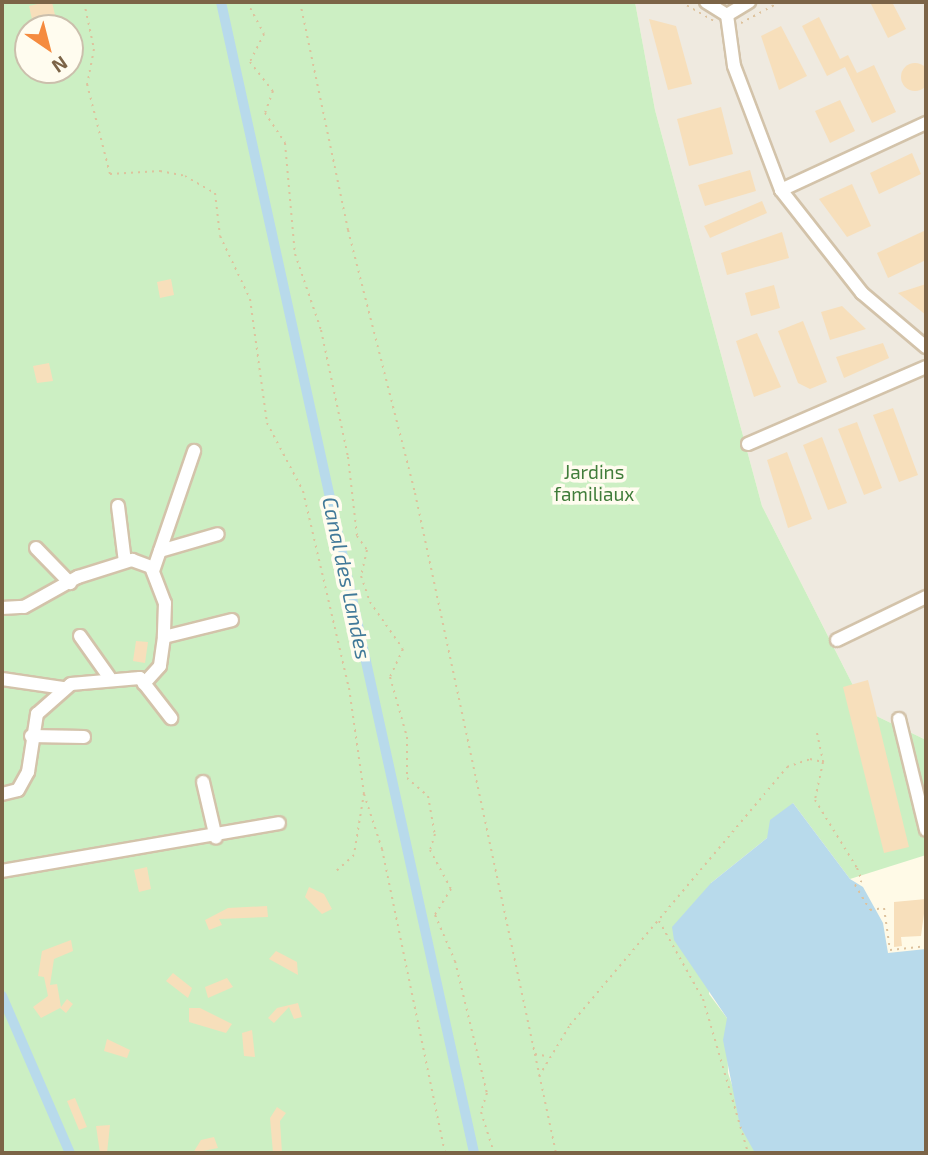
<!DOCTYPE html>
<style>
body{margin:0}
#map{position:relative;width:928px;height:1155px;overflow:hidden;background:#fffae7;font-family:"Exo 2",sans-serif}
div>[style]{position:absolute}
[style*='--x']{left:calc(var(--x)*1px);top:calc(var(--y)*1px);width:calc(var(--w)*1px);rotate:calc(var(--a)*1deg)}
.industrial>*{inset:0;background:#efeae0}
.green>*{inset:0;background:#ccefc3}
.water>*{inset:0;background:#b8daeb}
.canal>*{height:10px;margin:-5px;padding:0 5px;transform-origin:5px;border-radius:5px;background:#b8daeb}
.building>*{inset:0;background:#f7dfbb}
.round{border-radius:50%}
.path>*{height:2px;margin-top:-1px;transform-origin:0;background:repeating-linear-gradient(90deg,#ddc29d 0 2px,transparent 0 7px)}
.roads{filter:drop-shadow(2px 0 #d3c3aa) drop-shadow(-2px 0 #d3c3aa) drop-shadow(0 2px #d3c3aa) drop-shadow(0 -2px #d3c3aa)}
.minor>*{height:12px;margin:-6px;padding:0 6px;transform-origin:6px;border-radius:6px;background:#fff}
span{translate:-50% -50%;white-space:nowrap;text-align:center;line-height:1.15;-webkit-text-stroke:7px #fffcef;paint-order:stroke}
.park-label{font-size:19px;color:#417d3b}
.water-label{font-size:21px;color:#417999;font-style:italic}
.frame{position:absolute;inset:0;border:4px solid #7c6447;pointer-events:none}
.north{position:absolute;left:14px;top:14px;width:70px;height:70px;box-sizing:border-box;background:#fffcef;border:2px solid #cbbfac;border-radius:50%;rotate:145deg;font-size:19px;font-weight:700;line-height:28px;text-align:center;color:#7c6447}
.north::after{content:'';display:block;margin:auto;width:24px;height:32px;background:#f58b3f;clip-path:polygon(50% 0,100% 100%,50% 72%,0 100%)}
</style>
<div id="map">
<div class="industrial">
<i style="clip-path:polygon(635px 2px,926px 2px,926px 740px,866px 711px,762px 506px,655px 110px)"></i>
</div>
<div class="green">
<i style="clip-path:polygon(evenodd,2px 2px,635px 2px,655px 110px,762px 506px,866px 711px,926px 740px,926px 855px,850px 879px,793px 803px,767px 838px,711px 883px,709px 994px,727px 1018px,728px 1073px,755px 1153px,2px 1153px,2px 2px,28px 28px,70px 28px,70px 70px,28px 70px,28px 28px)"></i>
</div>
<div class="water">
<i style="clip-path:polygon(793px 803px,850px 879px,863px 887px,883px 923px,888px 953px,926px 949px,926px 1153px,755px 1153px,740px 1126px,723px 1040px,727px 1018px,674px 940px,672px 927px,711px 883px,767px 838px,770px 820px)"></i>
</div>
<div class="canal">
<i style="--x:221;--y:2;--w:1178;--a:77.6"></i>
<i style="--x:2;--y:996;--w:171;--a:66.6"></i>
</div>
<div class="building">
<i style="clip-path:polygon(46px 2px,52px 2px,58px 28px,34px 28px,29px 6px)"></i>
<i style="clip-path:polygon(870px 2px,892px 2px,906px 29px,888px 38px)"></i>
<i style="clip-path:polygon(819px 17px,840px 59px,848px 55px,857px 73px,874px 65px,896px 112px,872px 123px,845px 67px,827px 76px,802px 26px)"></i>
<i style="clip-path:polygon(649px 19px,676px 26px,692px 84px,668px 90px)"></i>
<i style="clip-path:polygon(781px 26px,807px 76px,779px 90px,761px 36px)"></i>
<i class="round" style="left:901px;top:63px;width:28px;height:28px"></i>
<i style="clip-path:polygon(840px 100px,855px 131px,830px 143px,815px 111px)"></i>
<i style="clip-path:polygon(721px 107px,733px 154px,689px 166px,677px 119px)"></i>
<i style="clip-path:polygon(912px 153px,921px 174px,879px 194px,870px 173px)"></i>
<i style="clip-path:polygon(750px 170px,756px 191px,705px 206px,698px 185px)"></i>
<i style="clip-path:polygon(852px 184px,871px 226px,847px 237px,819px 199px)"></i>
<i style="clip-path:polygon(762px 201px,767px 213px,710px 238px,704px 226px)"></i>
<i style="clip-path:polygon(926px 230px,926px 260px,888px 278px,877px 253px)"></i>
<i style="clip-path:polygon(782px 232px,789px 258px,727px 275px,721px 253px)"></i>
<i style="clip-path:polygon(171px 279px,174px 295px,160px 298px,157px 282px)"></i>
<i style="clip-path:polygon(926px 284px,926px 315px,898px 293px)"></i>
<i style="clip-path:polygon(774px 285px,780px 308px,751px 316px,745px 293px)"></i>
<i style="clip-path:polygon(842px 306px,866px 329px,830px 340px,821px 312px)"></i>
<i style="clip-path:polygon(803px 321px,827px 382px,810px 389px,798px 383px,778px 331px)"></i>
<i style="clip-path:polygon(757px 333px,781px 387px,754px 397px,736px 341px)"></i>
<i style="clip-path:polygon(883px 343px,889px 358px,844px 378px,836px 357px)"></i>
<i style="clip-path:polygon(49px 363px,53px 381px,37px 383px,33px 366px)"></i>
<i style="clip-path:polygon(893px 408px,918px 475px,899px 482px,873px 415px)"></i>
<i style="clip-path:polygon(857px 422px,882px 488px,864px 495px,838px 429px)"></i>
<i style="clip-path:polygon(822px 437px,847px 503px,828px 510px,803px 445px)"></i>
<i style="clip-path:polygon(787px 452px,812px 519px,788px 528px,767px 460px)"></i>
<i style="clip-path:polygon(136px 641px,148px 642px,145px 663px,133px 661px)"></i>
<i style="clip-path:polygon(868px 680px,909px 847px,884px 853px,843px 687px)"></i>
<i style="clip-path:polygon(147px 867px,151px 889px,139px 892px,134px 870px)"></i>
<i style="clip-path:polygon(309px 887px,324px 894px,332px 909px,322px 914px,305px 897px)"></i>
<i style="clip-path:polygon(926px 899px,921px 936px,901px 937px,902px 946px,894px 947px,894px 902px)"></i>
<i style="clip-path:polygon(267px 906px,268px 917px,219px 919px,222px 925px,209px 930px,205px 920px,228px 908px)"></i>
<i style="clip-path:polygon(71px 940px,73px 951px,54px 959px,50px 985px,57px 984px,61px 1007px,67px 999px,73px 1004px,66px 1013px,60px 1008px,41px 1018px,33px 1007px,48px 996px,44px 977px,38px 976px,42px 951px)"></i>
<i style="clip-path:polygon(276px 951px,297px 962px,298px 975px,269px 959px)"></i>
<i style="clip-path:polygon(173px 973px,192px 988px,188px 998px,166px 981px)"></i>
<i style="clip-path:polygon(227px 978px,233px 987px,208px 998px,205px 987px)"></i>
<i style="clip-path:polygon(298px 1003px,302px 1017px,294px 1019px,289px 1007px,274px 1023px,268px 1018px,277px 1008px)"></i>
<i style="clip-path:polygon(189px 1008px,200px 1008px,232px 1024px,226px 1033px,189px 1022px)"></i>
<i style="clip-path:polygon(252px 1030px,255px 1057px,244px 1056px,242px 1033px)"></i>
<i style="clip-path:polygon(107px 1039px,130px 1050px,127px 1058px,104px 1051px)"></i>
<i style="clip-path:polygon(75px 1098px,87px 1127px,79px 1130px,67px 1101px)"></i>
<i style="clip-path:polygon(277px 1107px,286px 1113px,280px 1121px,282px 1153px,273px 1153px,270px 1118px)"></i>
<i style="clip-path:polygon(110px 1125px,107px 1153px,100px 1153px,96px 1126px)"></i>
<i style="clip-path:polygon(214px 1137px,218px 1148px,193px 1153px,201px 1140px)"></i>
</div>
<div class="path">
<i style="--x:84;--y:2;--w:48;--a:78"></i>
<i style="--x:94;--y:49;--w:36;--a:101"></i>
<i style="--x:87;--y:84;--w:93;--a:75.7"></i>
<i style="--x:110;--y:174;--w:50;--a:-3.4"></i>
<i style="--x:160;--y:171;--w:25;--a:11"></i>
<i style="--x:185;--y:176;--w:34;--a:30"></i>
<i style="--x:215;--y:193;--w:43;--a:83.4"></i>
<i style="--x:220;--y:236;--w:70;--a:64.5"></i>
<i style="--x:250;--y:299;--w:125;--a:82.2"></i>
<i style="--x:267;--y:423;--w:77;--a:62.1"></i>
<i style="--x:303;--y:491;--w:202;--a:76.9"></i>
<i style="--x:349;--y:688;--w:106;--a:81.9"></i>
<i style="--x:364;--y:793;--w:63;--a:99.2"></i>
<i style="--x:354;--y:855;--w:25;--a:138"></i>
<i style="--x:247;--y:2;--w:36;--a:62"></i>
<i style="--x:264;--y:34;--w:31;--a:117"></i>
<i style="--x:250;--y:62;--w:37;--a:52"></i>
<i style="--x:273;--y:91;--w:23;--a:110"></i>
<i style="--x:265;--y:113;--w:36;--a:56"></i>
<i style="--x:285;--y:143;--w:111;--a:84.9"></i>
<i style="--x:295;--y:254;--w:80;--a:71.1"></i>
<i style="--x:321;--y:330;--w:130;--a:78"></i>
<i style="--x:348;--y:457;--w:80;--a:83.5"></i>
<i style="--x:357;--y:536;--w:17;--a:54"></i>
<i style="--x:367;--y:550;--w:27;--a:103"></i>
<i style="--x:361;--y:576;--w:28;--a:71"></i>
<i style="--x:370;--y:602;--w:57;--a:54.9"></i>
<i style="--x:403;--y:649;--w:31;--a:115"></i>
<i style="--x:390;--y:677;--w:62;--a:74.2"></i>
<i style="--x:407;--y:737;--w:41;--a:90"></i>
<i style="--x:407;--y:778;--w:28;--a:41"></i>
<i style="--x:428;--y:796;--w:39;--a:80"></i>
<i style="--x:435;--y:834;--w:17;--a:107"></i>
<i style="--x:430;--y:850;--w:44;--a:61.7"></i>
<i style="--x:451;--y:889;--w:31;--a:122"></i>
<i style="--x:435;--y:915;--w:50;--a:66.5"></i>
<i style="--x:455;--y:961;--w:136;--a:76.4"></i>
<i style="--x:487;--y:1093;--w:20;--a:108"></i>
<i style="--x:481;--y:1112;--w:43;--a:72.4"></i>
<i style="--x:300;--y:2;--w:233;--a:78.1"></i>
<i style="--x:348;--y:230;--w:271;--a:75.7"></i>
<i style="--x:415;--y:493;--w:675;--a:77.94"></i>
<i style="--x:681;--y:2;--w:39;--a:30"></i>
<i style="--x:741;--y:23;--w:44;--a:-28.3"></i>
<i style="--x:817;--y:733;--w:30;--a:78"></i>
<i style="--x:823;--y:762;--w:39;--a:102"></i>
<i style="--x:815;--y:800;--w:80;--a:58.3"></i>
<i style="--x:857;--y:868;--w:14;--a:69"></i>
<i style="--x:862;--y:881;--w:8;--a:150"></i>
<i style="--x:855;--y:885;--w:29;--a:59"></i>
<i style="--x:870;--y:910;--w:14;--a:-8"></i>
<i style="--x:884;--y:908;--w:42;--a:81.9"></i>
<i style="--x:890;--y:950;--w:36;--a:-6"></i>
<i style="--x:364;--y:794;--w:58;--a:71.9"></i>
<i style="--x:382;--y:849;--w:310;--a:78.3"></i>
<i style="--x:659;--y:921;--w:90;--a:60.6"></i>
<i style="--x:703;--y:999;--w:160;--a:73.7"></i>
<i style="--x:535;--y:1054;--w:11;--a:10"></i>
<i style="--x:539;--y:1076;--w:60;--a:-58.7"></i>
<i style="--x:570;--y:1025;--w:337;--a:-49.9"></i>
<i style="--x:787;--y:767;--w:24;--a:-19"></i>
<i style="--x:810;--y:759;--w:13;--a:13"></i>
<i style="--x:347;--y:1152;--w:1;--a:90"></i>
</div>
<div class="roads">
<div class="minor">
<i style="--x:706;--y:2;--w:25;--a:32"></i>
<i style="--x:727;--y:15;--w:26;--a:-31"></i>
<i style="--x:727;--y:15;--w:51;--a:82.2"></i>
<i style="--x:734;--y:66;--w:133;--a:69.2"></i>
<i style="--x:781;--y:190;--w:131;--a:51.8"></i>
<i style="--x:862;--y:293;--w:84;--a:40.2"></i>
<i style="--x:781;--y:190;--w:160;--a:-24.8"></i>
<i style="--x:748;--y:444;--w:194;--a:-23.4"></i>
<i style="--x:118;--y:506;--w:56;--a:82.9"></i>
<i style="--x:36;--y:548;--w:49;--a:45.8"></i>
<i style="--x:160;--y:551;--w:60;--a:-16.3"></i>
<i style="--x:153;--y:571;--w:127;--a:-71.1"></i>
<i style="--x:2;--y:608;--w:22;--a:-3"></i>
<i style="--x:24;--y:607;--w:62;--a:-29.1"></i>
<i style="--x:78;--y:577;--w:57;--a:-17.5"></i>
<i style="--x:132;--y:560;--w:20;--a:20"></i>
<i style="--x:151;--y:567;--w:39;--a:69"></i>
<i style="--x:165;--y:603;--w:34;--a:92"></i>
<i style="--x:164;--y:637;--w:29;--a:98"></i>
<i style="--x:160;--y:666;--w:24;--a:132"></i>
<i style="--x:80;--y:636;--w:50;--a:54.7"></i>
<i style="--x:164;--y:637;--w:70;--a:-14"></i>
<i style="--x:837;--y:640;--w:99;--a:-25.8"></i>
<i style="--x:2;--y:679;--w:63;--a:8.3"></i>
<i style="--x:899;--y:719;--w:114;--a:76.3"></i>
<i style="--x:31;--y:736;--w:53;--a:1.1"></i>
<i style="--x:203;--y:782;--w:57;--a:76.9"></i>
<i style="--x:2;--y:794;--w:16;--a:-14"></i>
<i style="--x:18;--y:790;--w:21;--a:-61"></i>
<i style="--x:28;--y:772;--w:59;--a:-81.2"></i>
<i style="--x:37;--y:714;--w:45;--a:-41.4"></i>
<i style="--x:71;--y:684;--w:69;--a:-5"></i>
<i style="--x:140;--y:678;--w:51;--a:52.2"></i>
<i style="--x:2;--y:871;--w:281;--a:-9.8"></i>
</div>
</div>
<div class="park-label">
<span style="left:594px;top:483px">Jardins<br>familiaux</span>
</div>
<div class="water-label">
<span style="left:347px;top:578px;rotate:78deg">Canal des Landes</span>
</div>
<div class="frame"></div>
<div class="north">N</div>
</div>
